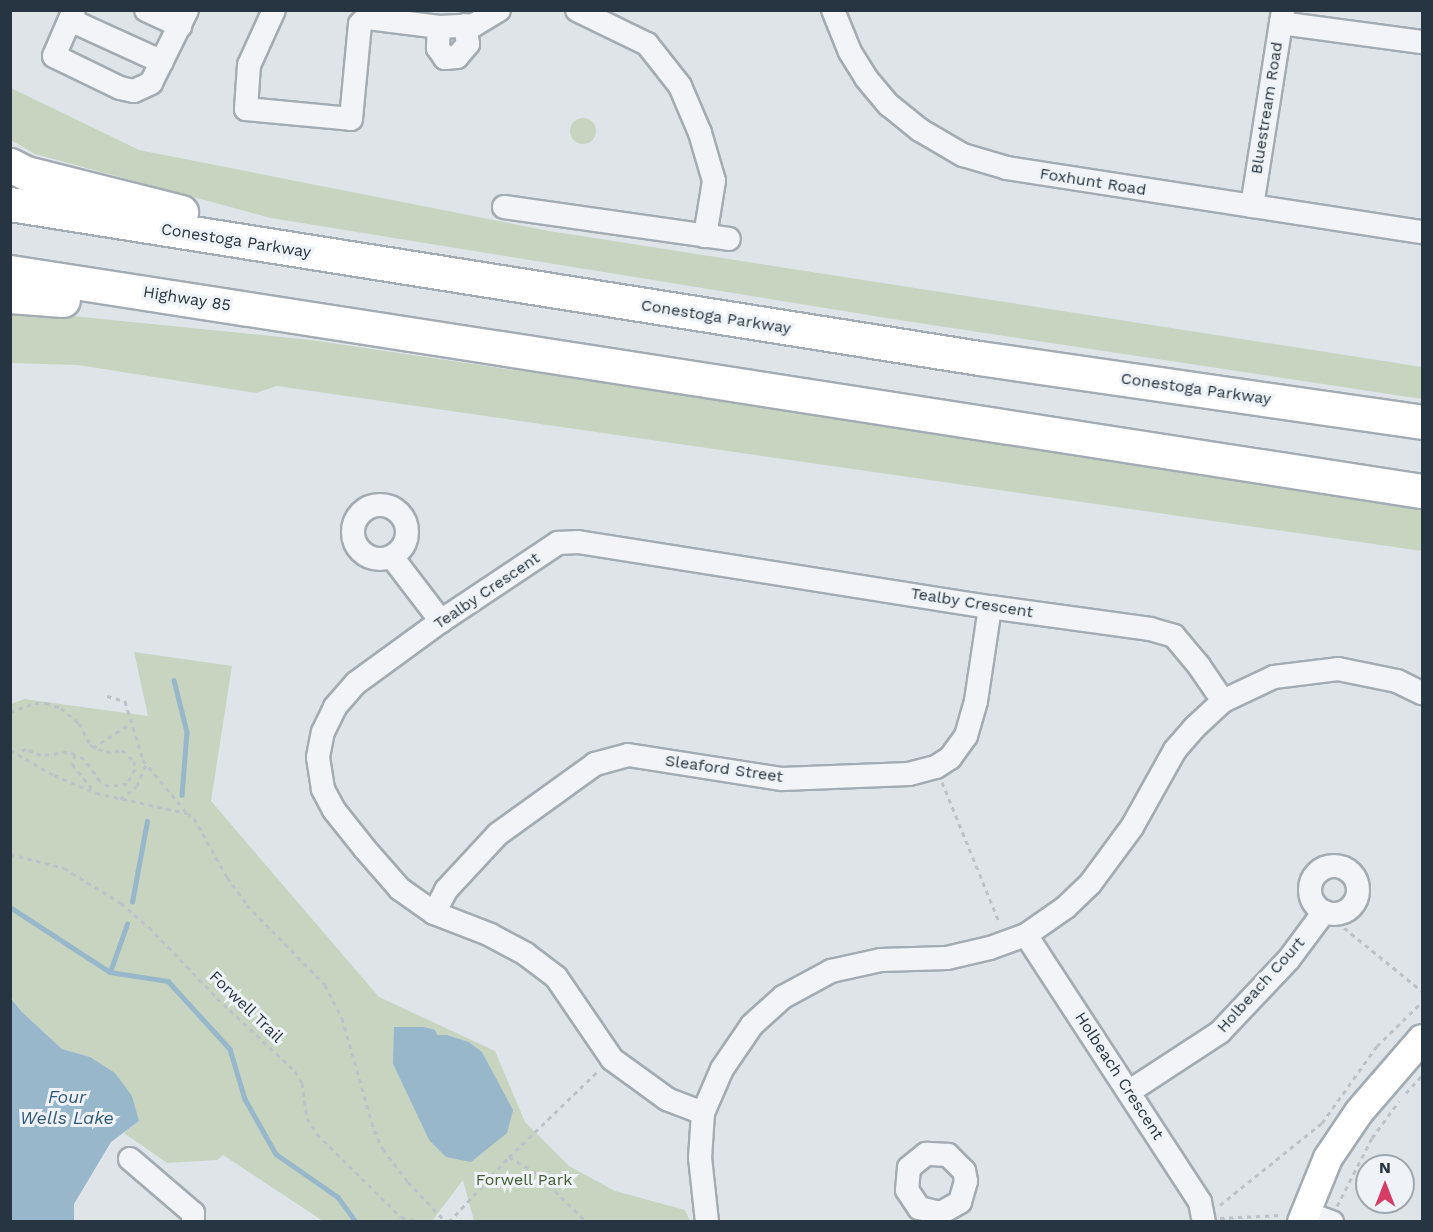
<!DOCTYPE html>
<style>
body{margin:0}
#map{position:relative;width:1433px;height:1232px;overflow:hidden;background:#dfe4e9;font-family:"Work Sans",sans-serif}
div>[style]{position:absolute}
[style*='--x']{left:calc(var(--x)*1px);top:calc(var(--y)*1px);width:calc(var(--w)*1px);rotate:calc(var(--a)*1deg)}
.green>*{inset:0;background:#c7d4c0}
.round{border-radius:50%}
.water>*{inset:0;background:#98b7cb}
.stream>*{height:4.5px;margin:-2.25px;padding:0 2.25px;transform-origin:2.25px;border-radius:2.25px;background:#98b7cb}
.path>*{height:3px;margin-top:-1.5px;transform-origin:0;background:repeating-linear-gradient(90deg,#bdc2c8 0 4.5px,transparent 0 9px)}
.roads{filter:drop-shadow(2px 0 #a4acb3) drop-shadow(-2px 0 #a4acb3) drop-shadow(0 2px #a4acb3) drop-shadow(0 -2px #a4acb3)}
.minor>*{height:22px;margin:-11px;padding:0 11px;transform-origin:11px;border-radius:11px;background:#f2f4f7}
.minor>.ring{margin:-11px;padding:0;box-sizing:content-box;background:none;border:22px solid #f2f4f7;border-radius:50%}
.major>*{height:28px;margin:-14px;padding:0 14px;transform-origin:14px;border-radius:14px;background:#fff}
.highway>*{height:33px;margin:-16.5px;padding:0 16.5px;transform-origin:16.5px;border-radius:16.5px;background:#fff}
span{translate:-50% -50%;white-space:nowrap;text-align:center;line-height:1.15;-webkit-text-stroke:6px #eff3f7;paint-order:stroke}
.street-label{font-size:16px;color:#273441}
.park-label{font-size:16px;color:#415e34}
.water-label{font-size:18px;color:#2f5877;font-style:italic}
.frame{position:absolute;inset:0;border:12px solid #273441;pointer-events:none}
.north{position:absolute;left:1355px;top:1154px;width:60px;height:60px;box-sizing:border-box;background:#eff3f7;border:2px solid #9fa7ae;border-radius:50%;rotate:0deg;font-size:16px;font-weight:700;line-height:24px;text-align:center;color:#273441}
.north::after{content:'';display:block;margin:auto;width:21px;height:27px;background:#d53d66;clip-path:polygon(50% 0,100% 100%,50% 72%,0 100%)}
</style>
<div id="map">
<div class="green">
<i style="clip-path:polygon(11px 88px,139px 150px,549px 231px,1422px 367px,1422px 399px,899px 320px,271px 218px,35px 154px,11px 140px)"></i>
<i class="round" style="left:570px;top:118px;width:26px;height:26px"></i>
<i style="clip-path:polygon(10px 312px,62px 315px,311px 340px,1422px 504px,1422px 551px,277px 386px,256px 393px,78px 365px,11px 363px)"></i>
<i style="clip-path:polygon(evenodd,134px 652px,232px 666px,211px 801px,379px 997px,495px 1051px,525px 1122px,569px 1166px,615px 1191px,685px 1210px,690px 1221px,474px 1221px,463px 1180px,432px 1221px,323px 1221px,223px 1155px,217px 1160px,167px 1163px,124px 1133px,139px 1121px,90px 1057px,62px 1049px,22px 1012px,11px 997px,11px 704px,24px 699px,148px 716px,134px 652px,437px 1035px,447px 1035px,469px 1042px,482px 1052px,496px 1080px,429px 1140px,393px 1064px,437px 1035px)"></i>
</div>
<div class="water">
<i style="clip-path:polygon(10px 997px,22px 1012px,62px 1049px,90px 1057px,115px 1073px,132px 1096px,139px 1121px,111px 1142px,74px 1204px,74px 1221px,11px 1221px)"></i>
<i style="clip-path:polygon(394px 1027px,424px 1027px,435px 1030px,437px 1035px,447px 1035px,469px 1042px,482px 1052px,513px 1110px,507px 1133px,471px 1162px,446px 1157px,429px 1140px,393px 1064px)"></i>
</div>
<div class="stream">
<i style="--x:174;--y:680;--w:54;--a:76"></i>
<i style="--x:187;--y:732;--w:63;--a:94.5"></i>
<i style="--x:132;--y:902;--w:82;--a:-79.5"></i>
<i style="--x:10;--y:907;--w:119;--a:33"></i>
<i style="--x:110;--y:972;--w:59;--a:8.8"></i>
<i style="--x:168;--y:981;--w:92;--a:47.6"></i>
<i style="--x:230;--y:1049;--w:52;--a:73.3"></i>
<i style="--x:245;--y:1099;--w:63;--a:60.6"></i>
<i style="--x:276;--y:1154;--w:75;--a:34.7"></i>
<i style="--x:338;--y:1197;--w:31;--a:54"></i>
<i style="--x:110;--y:972;--w:51;--a:-70.5"></i>
</div>
<div class="path">
<i style="--x:107;--y:696;--w:19;--a:16"></i>
<i style="--x:125;--y:701;--w:62;--a:73"></i>
<i style="--x:143;--y:760;--w:69;--a:50.3"></i>
<i style="--x:187;--y:813;--w:9;--a:36"></i>
<i style="--x:194;--y:818;--w:68;--a:60.8"></i>
<i style="--x:227;--y:877;--w:34;--a:54"></i>
<i style="--x:247;--y:905;--w:112;--a:45.7"></i>
<i style="--x:325;--y:985;--w:37;--a:63"></i>
<i style="--x:342;--y:1018;--w:116;--a:74.1"></i>
<i style="--x:374;--y:1130;--w:21;--a:65"></i>
<i style="--x:383;--y:1149;--w:41;--a:52.9"></i>
<i style="--x:408;--y:1182;--w:55;--a:46.5"></i>
<i style="--x:10;--y:712;--w:27;--a:-20"></i>
<i style="--x:35;--y:703;--w:11;--a:0"></i>
<i style="--x:46;--y:703;--w:16;--a:18"></i>
<i style="--x:61;--y:708;--w:23;--a:40"></i>
<i style="--x:79;--y:723;--w:25;--a:63"></i>
<i style="--x:90;--y:745;--w:17;--a:24"></i>
<i style="--x:106;--y:752;--w:16;--a:-7"></i>
<i style="--x:122;--y:750;--w:16;--a:43"></i>
<i style="--x:134;--y:761;--w:8;--a:83"></i>
<i style="--x:135;--y:769;--w:17;--a:118"></i>
<i style="--x:127;--y:784;--w:18;--a:174"></i>
<i style="--x:109;--y:786;--w:10;--a:-151"></i>
<i style="--x:100;--y:781;--w:27;--a:-126"></i>
<i style="--x:84;--y:759;--w:10;--a:-151"></i>
<i style="--x:75;--y:754;--w:8;--a:-166"></i>
<i style="--x:67;--y:752;--w:26;--a:173"></i>
<i style="--x:41;--y:755;--w:16;--a:-158"></i>
<i style="--x:26;--y:749;--w:9;--a:162"></i>
<i style="--x:93;--y:748;--w:45;--a:-33.3"></i>
<i style="--x:10;--y:750;--w:51;--a:29.6"></i>
<i style="--x:54;--y:775;--w:46;--a:23.2"></i>
<i style="--x:96;--y:793;--w:93;--a:12.4"></i>
<i style="--x:75;--y:754;--w:10;--a:107"></i>
<i style="--x:72;--y:764;--w:36;--a:51"></i>
<i style="--x:942;--y:782;--w:151;--a:67.8"></i>
<i style="--x:120;--y:799;--w:21;--a:-37"></i>
<i style="--x:137;--y:786;--w:24;--a:-68"></i>
<i style="--x:10;--y:854;--w:56;--a:14.5"></i>
<i style="--x:64;--y:868;--w:67;--a:31.6"></i>
<i style="--x:121;--y:903;--w:37;--a:41"></i>
<i style="--x:149;--y:927;--w:98;--a:46.2"></i>
<i style="--x:217;--y:998;--w:107;--a:43.1"></i>
<i style="--x:295;--y:1071;--w:14;--a:60"></i>
<i style="--x:302;--y:1083;--w:35;--a:82"></i>
<i style="--x:307;--y:1118;--w:19;--a:58"></i>
<i style="--x:317;--y:1134;--w:118;--a:44.7"></i>
<i style="--x:401;--y:1217;--w:19;--a:16"></i>
<i style="--x:1337;--y:922;--w:109;--a:39.1"></i>
<i style="--x:1406;--y:1093;--w:24;--a:-48"></i>
<i style="--x:509;--y:1157;--w:30;--a:30"></i>
<i style="--x:535;--y:1172;--w:72;--a:43.9"></i>
<i style="--x:1220;--y:1205;--w:131;--a:-38.8"></i>
<i style="--x:1322;--y:1123;--w:95;--a:-54.5"></i>
<i style="--x:1377;--y:1046;--w:63;--a:-44.4"></i>
<i style="--x:1337;--y:1206;--w:76;--a:-62.8"></i>
<i style="--x:1372;--y:1138;--w:46;--a:-53.9"></i>
<i style="--x:1220;--y:1218;--w:61;--a:-2.8"></i>
<i style="--x:449;--y:1222;--w:88;--a:-47.3"></i>
<i style="--x:509;--y:1157;--w:125;--a:-44"></i>
</div>
<div class="roads">
<div class="minor">
<i style="--x:74;--y:10;--w:50;--a:113.5"></i>
<i style="--x:54;--y:56;--w:73;--a:25.9"></i>
<i style="--x:120;--y:88;--w:14;--a:12"></i>
<i style="--x:134;--y:91;--w:19;--a:-25"></i>
<i style="--x:151;--y:83;--w:81;--a:-63.7"></i>
<i style="--x:146;--y:10;--w:38;--a:25"></i>
<i style="--x:274;--y:10;--w:60;--a:114.4"></i>
<i style="--x:249;--y:65;--w:44;--a:93.9"></i>
<i style="--x:246;--y:109;--w:105;--a:5.4"></i>
<i style="--x:351;--y:119;--w:95;--a:-84.6"></i>
<i style="--x:360;--y:24;--w:20;--a:-45"></i>
<i style="--x:577;--y:10;--w:78;--a:25.9"></i>
<i style="--x:647;--y:44;--w:53;--a:51.8"></i>
<i style="--x:680;--y:86;--w:51;--a:66.9"></i>
<i style="--x:700;--y:133;--w:50;--a:73.7"></i>
<i style="--x:714;--y:181;--w:56;--a:99.3"></i>
<i style="--x:833;--y:10;--w:45;--a:68"></i>
<i style="--x:850;--y:52;--w:31;--a:58"></i>
<i style="--x:866;--y:78;--w:35;--a:50"></i>
<i style="--x:889;--y:105;--w:40;--a:39"></i>
<i style="--x:920;--y:130;--w:50;--a:30.2"></i>
<i style="--x:963;--y:155;--w:46;--a:16.5"></i>
<i style="--x:1007;--y:168;--w:420;--a:8.8"></i>
<i style="--x:368;--y:18;--w:72;--a:7.2"></i>
<i style="--x:439;--y:27;--w:35;--a:-3"></i>
<i style="--x:474;--y:25;--w:29;--a:-31"></i>
<i style="--x:70;--y:20;--w:101;--a:24.5"></i>
<i style="--x:1281;--y:23;--w:142;--a:7.7"></i>
<i style="--x:439;--y:27;--w:21;--a:93"></i>
<i style="--x:438;--y:48;--w:12;--a:55"></i>
<i style="--x:445;--y:58;--w:12;--a:-5"></i>
<i style="--x:457;--y:57;--w:17;--a:-50"></i>
<i style="--x:468;--y:44;--w:19;--a:-99"></i>
<i style="--x:1252;--y:206;--w:198;--a:-81"></i>
<i style="--x:504;--y:207;--w:227;--a:8.1"></i>
<i class="ring" style="left:353px;top:505px;width:32px;height:32px"></i>
<i style="--x:392;--y:557;--w:81;--a:52.6"></i>
<i class="ring" style="left:1310px;top:866px;width:26px;height:26px"></i>
<i style="--x:434;--y:913;--w:26;--a:-62"></i>
<i style="--x:446;--y:890;--w:76;--a:-47.1"></i>
<i style="--x:498;--y:834;--w:120;--a:-35.8"></i>
<i style="--x:595;--y:764;--w:34;--a:-15"></i>
<i style="--x:628;--y:755;--w:156;--a:8.9"></i>
<i style="--x:782;--y:779;--w:127;--a:-2.3"></i>
<i style="--x:909;--y:774;--w:28;--a:-15"></i>
<i style="--x:936;--y:767;--w:17;--a:-33"></i>
<i style="--x:950;--y:758;--w:27;--a:-54"></i>
<i style="--x:966;--y:736;--w:36;--a:-74"></i>
<i style="--x:976;--y:701;--w:95;--a:-81.5"></i>
<i style="--x:1026;--y:935;--w:319;--a:56.9"></i>
<i style="--x:1200;--y:1202;--w:20;--a:79"></i>
<i style="--x:1130;--y:1091;--w:108;--a:-33.2"></i>
<i style="--x:1220;--y:1032;--w:100;--a:-46.6"></i>
<i style="--x:1289;--y:959;--w:59;--a:-53.3"></i>
<i style="--x:703;--y:1113;--w:39;--a:-159"></i>
<i style="--x:667;--y:1099;--w:68;--a:-144"></i>
<i style="--x:612;--y:1059;--w:99;--a:-124.3"></i>
<i style="--x:556;--y:977;--w:38;--a:-143"></i>
<i style="--x:526;--y:954;--w:40;--a:-152"></i>
<i style="--x:491;--y:935;--w:61;--a:-158.9"></i>
<i style="--x:434;--y:913;--w:42;--a:-144.8"></i>
<i style="--x:400;--y:889;--w:53;--a:-131.2"></i>
<i style="--x:365;--y:849;--w:50;--a:-128.5"></i>
<i style="--x:334;--y:810;--w:24;--a:-118"></i>
<i style="--x:323;--y:789;--w:32;--a:-99"></i>
<i style="--x:318;--y:757;--w:25;--a:-79"></i>
<i style="--x:323;--y:732;--w:28;--a:-64"></i>
<i style="--x:335;--y:707;--w:32;--a:-49"></i>
<i style="--x:356;--y:683;--w:105;--a:-36.1"></i>
<i style="--x:441;--y:621;--w:141;--a:-33.7"></i>
<i style="--x:558;--y:543;--w:20;--a:-3"></i>
<i style="--x:578;--y:542;--w:417;--a:9"></i>
<i style="--x:990;--y:607;--w:162;--a:7.8"></i>
<i style="--x:1150;--y:629;--w:25;--a:16"></i>
<i style="--x:1174;--y:636;--w:39;--a:50"></i>
<i style="--x:1199;--y:666;--w:42;--a:55.6"></i>
<i style="--x:130;--y:1159;--w:83;--a:40.6"></i>
<i style="--x:193;--y:1213;--w:9;--a:90"></i>
<i style="--x:1304;--y:1212;--w:30;--a:20"></i>
<i style="--x:707;--y:1222;--w:64;--a:-96.2"></i>
<i style="--x:700;--y:1158;--w:45;--a:-86.2"></i>
<i style="--x:703;--y:1113;--w:48;--a:-66.6"></i>
<i style="--x:722;--y:1069;--w:53;--a:-55.7"></i>
<i style="--x:752;--y:1025;--w:42;--a:-42.1"></i>
<i style="--x:783;--y:997;--w:55;--a:-28.4"></i>
<i style="--x:831;--y:971;--w:51;--a:-12.4"></i>
<i style="--x:881;--y:960;--w:66;--a:-1.7"></i>
<i style="--x:947;--y:958;--w:44;--a:-13.1"></i>
<i style="--x:990;--y:948;--w:38;--a:-20"></i>
<i style="--x:1026;--y:935;--w:49;--a:-35"></i>
<i style="--x:1066;--y:907;--w:33;--a:-44"></i>
<i style="--x:1090;--y:884;--w:71;--a:-53.6"></i>
<i style="--x:1132;--y:827;--w:88;--a:-60.8"></i>
<i style="--x:1175;--y:750;--w:29;--a:-49"></i>
<i style="--x:1194;--y:728;--w:40;--a:-43"></i>
<i style="--x:1223;--y:701;--w:56;--a:-25.2"></i>
<i style="--x:1274;--y:677;--w:64;--a:-7.1"></i>
<i style="--x:1338;--y:669;--w:60;--a:11.5"></i>
<i style="--x:1397;--y:681;--w:28;--a:26"></i>
<i style="--x:933;--y:1222;--w:12;--a:-48"></i>
<i style="--x:941;--y:1213;--w:22;--a:-30"></i>
<i style="--x:960;--y:1202;--w:22;--a:-74"></i>
<i style="--x:966;--y:1181;--w:10;--a:-101"></i>
<i style="--x:964;--y:1171;--w:23;--a:-135"></i>
<i style="--x:948;--y:1155;--w:22;--a:-177"></i>
<i style="--x:926;--y:1154;--w:22;--a:141"></i>
<i style="--x:909;--y:1168;--w:22;--a:95"></i>
<i style="--x:907;--y:1190;--w:22;--a:56"></i>
<i style="--x:919;--y:1208;--w:23;--a:13"></i>
</div>
<div class="major">
<i style="--x:1302;--y:1222;--w:69;--a:-67.9"></i>
<i style="--x:1328;--y:1158;--w:55;--a:-56"></i>
<i style="--x:1359;--y:1112;--w:96;--a:-49.2"></i>
</div>
<div class="highway">
<i style="--x:10;--y:165;--w:18;--a:27"></i>
<i style="--x:26;--y:173;--w:160;--a:14.1"></i>
<i style="--x:10;--y:204;--w:981;--a:9.03"></i>
<i style="--x:979;--y:358;--w:448;--a:8.2"></i>
<i style="--x:10;--y:272;--w:1429;--a:8.82"></i>
<i style="--x:10;--y:296;--w:53;--a:4.3"></i>
</div>
</div>
<div class="street-label">
<span style="left:1267px;top:108px;rotate:-81deg">Bluestream Road</span>
<span style="left:1093px;top:182px;rotate:9deg">Foxhunt Road</span>
<span style="left:236px;top:241px;rotate:9deg">Conestoga Parkway</span>
<span style="left:187px;top:299px;rotate:9deg">Highway 85</span>
<span style="left:716px;top:317px;rotate:9deg">Conestoga Parkway</span>
<span style="left:1196px;top:389px;rotate:8deg">Conestoga Parkway</span>
<span style="left:487px;top:591px;rotate:-34deg">Tealby Crescent</span>
<span style="left:972px;top:603px;rotate:9deg">Tealby Crescent</span>
<span style="left:724px;top:769px;rotate:8deg">Sleaford Street</span>
<span style="left:1261px;top:985px;rotate:-48deg">Holbeach Court</span>
<span style="left:246px;top:1007px;rotate:44deg">Forwell Trail</span>
<span style="left:1119px;top:1076px;rotate:57deg">Holbeach Crescent</span>
</div>
<div class="park-label">
<span style="left:524px;top:1180px">Forwell Park</span>
</div>
<div class="water-label">
<span style="left:67px;top:1108px">Four<br>Wells Lake</span>
</div>
<div class="frame"></div>
<div class="north">N</div>
</div>
